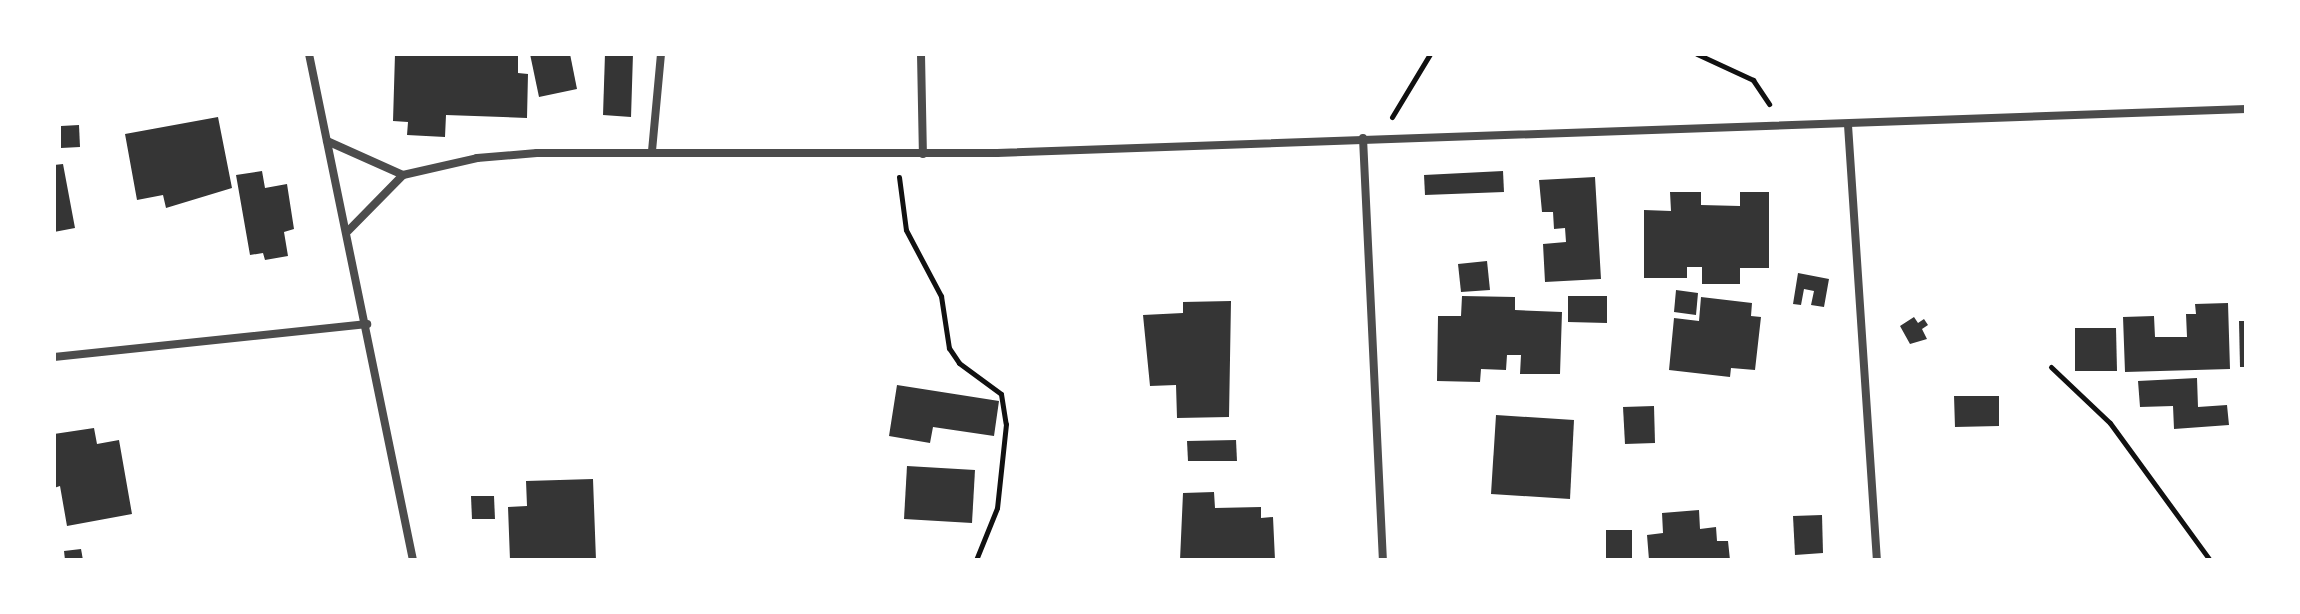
<!DOCTYPE html>
<style>
body{margin:0}
#map{position:relative;width:2300px;height:614px;overflow:hidden;background:#fff;font-family:"Titillium Web",sans-serif}
div>[style]{position:absolute}
[style*='--x']{left:calc(var(--x)*1px);top:calc(var(--y)*1px);width:calc(var(--w)*1px);rotate:calc(var(--a)*1deg)}
.building>*{inset:0;background:#353535}
.path>*{height:5px;margin:-2.5px;padding:0 2.5px;transform-origin:2.5px;border-radius:2.5px;background:#111}
.minor>*{height:8px;margin:-4px;padding:0 4px;transform-origin:4px;border-radius:4px;background:#4c4c4c}
span{translate:-50% -50%;white-space:nowrap;text-align:center;line-height:1.15;-webkit-text-stroke:8px #fff;paint-order:stroke}
.frame{position:absolute;inset:0;border:56px solid #fff;pointer-events:none}
</style>
<div id="map">
<div class="building">
<i style="clip-path:polygon(395px 54px,518px 56px,518px 73px,528px 74px,527px 118px,446px 115px,445px 137px,407px 135px,408px 122px,393px 121px)"></i>
<i style="clip-path:polygon(530px 54px,570px 54px,577px 89px,539px 97px)"></i>
<i style="clip-path:polygon(605px 54px,633px 54px,631px 117px,603px 115px)"></i>
<i style="clip-path:polygon(218px 117px,232px 188px,166px 208px,163px 195px,137px 200px,125px 134px)"></i>
<i style="clip-path:polygon(79px 125px,80px 147px,61px 148px,61px 126px)"></i>
<i style="clip-path:polygon(63px 164px,75px 228px,54px 232px,54px 165px)"></i>
<i style="clip-path:polygon(262px 171px,265px 188px,287px 184px,294px 229px,284px 232px,288px 256px,265px 260px,263px 253px,250px 255px,236px 175px)"></i>
<i style="clip-path:polygon(1503px 171px,1504px 192px,1425px 195px,1424px 175px)"></i>
<i style="clip-path:polygon(1595px 177px,1601px 279px,1545px 282px,1543px 244px,1566px 242px,1565px 228px,1554px 229px,1553px 212px,1542px 212px,1539px 180px)"></i>
<i style="clip-path:polygon(1670px 192px,1701px 192px,1701px 205px,1740px 206px,1740px 192px,1769px 192px,1769px 268px,1740px 268px,1740px 284px,1702px 284px,1702px 267px,1687px 267px,1687px 278px,1644px 278px,1644px 210px,1671px 211px)"></i>
<i style="clip-path:polygon(1487px 261px,1490px 290px,1461px 292px,1458px 264px)"></i>
<i style="clip-path:polygon(1798px 273px,1829px 279px,1824px 307px,1811px 305px,1814px 291px,1804px 289px,1801px 305px,1793px 304px)"></i>
<i style="clip-path:polygon(1676px 290px,1698px 293px,1696px 315px,1674px 312px)"></i>
<i style="clip-path:polygon(1462px 296px,1515px 297px,1515px 310px,1562px 312px,1560px 374px,1520px 374px,1521px 355px,1507px 355px,1506px 370px,1481px 369px,1480px 382px,1437px 381px,1438px 316px,1461px 316px)"></i>
<i style="clip-path:polygon(1568px 296px,1607px 296px,1607px 323px,1568px 322px)"></i>
<i style="clip-path:polygon(1701px 297px,1752px 303px,1751px 316px,1761px 317px,1755px 370px,1731px 368px,1730px 377px,1669px 370px,1674px 318px,1699px 321px)"></i>
<i style="clip-path:polygon(1231px 301px,1229px 417px,1177px 418px,1176px 385px,1150px 386px,1143px 315px,1183px 313px,1183px 302px)"></i>
<i style="clip-path:polygon(2228px 303px,2230px 369px,2125px 372px,2123px 317px,2154px 316px,2155px 337px,2187px 337px,2186px 314px,2196px 314px,2195px 304px)"></i>
<i style="clip-path:polygon(1914px 317px,1918px 323px,1924px 319px,1928px 325px,1922px 329px,1927px 339px,1910px 344px,1900px 326px)"></i>
<i style="clip-path:polygon(2239px 321px,2246px 321px,2246px 367px,2240px 367px)"></i>
<i style="clip-path:polygon(2075px 328px,2116px 328px,2117px 371px,2075px 371px)"></i>
<i style="clip-path:polygon(2197px 378px,2198px 407px,2227px 405px,2229px 425px,2174px 429px,2173px 406px,2140px 407px,2138px 381px)"></i>
<i style="clip-path:polygon(897px 385px,999px 401px,994px 436px,933px 427px,930px 443px,889px 436px)"></i>
<i style="clip-path:polygon(1954px 396px,1999px 396px,1999px 426px,1955px 427px)"></i>
<i style="clip-path:polygon(1654px 406px,1655px 443px,1625px 444px,1623px 407px)"></i>
<i style="clip-path:polygon(1496px 415px,1574px 420px,1570px 499px,1491px 494px)"></i>
<i style="clip-path:polygon(94px 428px,97px 444px,119px 440px,132px 514px,67px 526px,60px 486px,54px 488px,54px 434px)"></i>
<i style="clip-path:polygon(1236px 440px,1237px 461px,1188px 461px,1187px 441px)"></i>
<i style="clip-path:polygon(907px 466px,975px 470px,972px 523px,904px 519px)"></i>
<i style="clip-path:polygon(593px 479px,596px 560px,510px 560px,508px 507px,527px 506px,526px 481px)"></i>
<i style="clip-path:polygon(1214px 492px,1215px 508px,1261px 507px,1261px 518px,1273px 517px,1275px 560px,1180px 560px,1183px 493px)"></i>
<i style="clip-path:polygon(471px 496px,494px 496px,495px 519px,472px 519px)"></i>
<i style="clip-path:polygon(1699px 510px,1700px 529px,1716px 527px,1717px 541px,1728px 541px,1730px 560px,1649px 560px,1647px 535px,1663px 533px,1662px 513px)"></i>
<i style="clip-path:polygon(1822px 515px,1823px 553px,1795px 555px,1793px 516px)"></i>
<i style="clip-path:polygon(1606px 530px,1632px 530px,1632px 560px,1606px 560px)"></i>
<i style="clip-path:polygon(81px 549px,83px 560px,65px 560px,64px 551px)"></i>
</div>
<div class="path">
<i style="--x:1697;--y:54;--w:62;--a:24.9"></i>
<i style="--x:1753;--y:80;--w:29;--a:56"></i>
<i style="--x:1392;--y:117;--w:74;--a:-58.9"></i>
<i style="--x:899;--y:177;--w:53;--a:82.5"></i>
<i style="--x:906;--y:230;--w:75;--a:62.1"></i>
<i style="--x:941;--y:296;--w:53;--a:81.3"></i>
<i style="--x:949;--y:348;--w:18;--a:56"></i>
<i style="--x:959;--y:363;--w:52;--a:36.4"></i>
<i style="--x:1001;--y:394;--w:30;--a:81"></i>
<i style="--x:1006;--y:424;--w:84;--a:96.1"></i>
<i style="--x:997;--y:508;--w:56;--a:112"></i>
<i style="--x:2051;--y:367;--w:81;--a:43.5"></i>
<i style="--x:2110;--y:423;--w:170;--a:53.9"></i>
</div>
<div class="minor">
<i style="--x:309;--y:54;--w:517;--a:78.39"></i>
<i style="--x:921;--y:54;--w:100;--a:88.9"></i>
<i style="--x:1848;--y:125;--w:436;--a:86.2"></i>
<i style="--x:1363;--y:138;--w:422;--a:87.3"></i>
<i style="--x:327;--y:141;--w:83;--a:24.1"></i>
<i style="--x:652;--y:151;--w:97;--a:-84.7"></i>
<i style="--x:348;--y:231;--w:78;--a:-45.5"></i>
<i style="--x:403;--y:175;--w:76;--a:-12.9"></i>
<i style="--x:477;--y:158;--w:60;--a:-4.8"></i>
<i style="--x:537;--y:153;--w:460;--a:0"></i>
<i style="--x:997;--y:153;--w:1250;--a:-2.02"></i>
<i style="--x:54;--y:357;--w:315;--a:-6"></i>
</div>
<div class="frame"></div>
</div>
